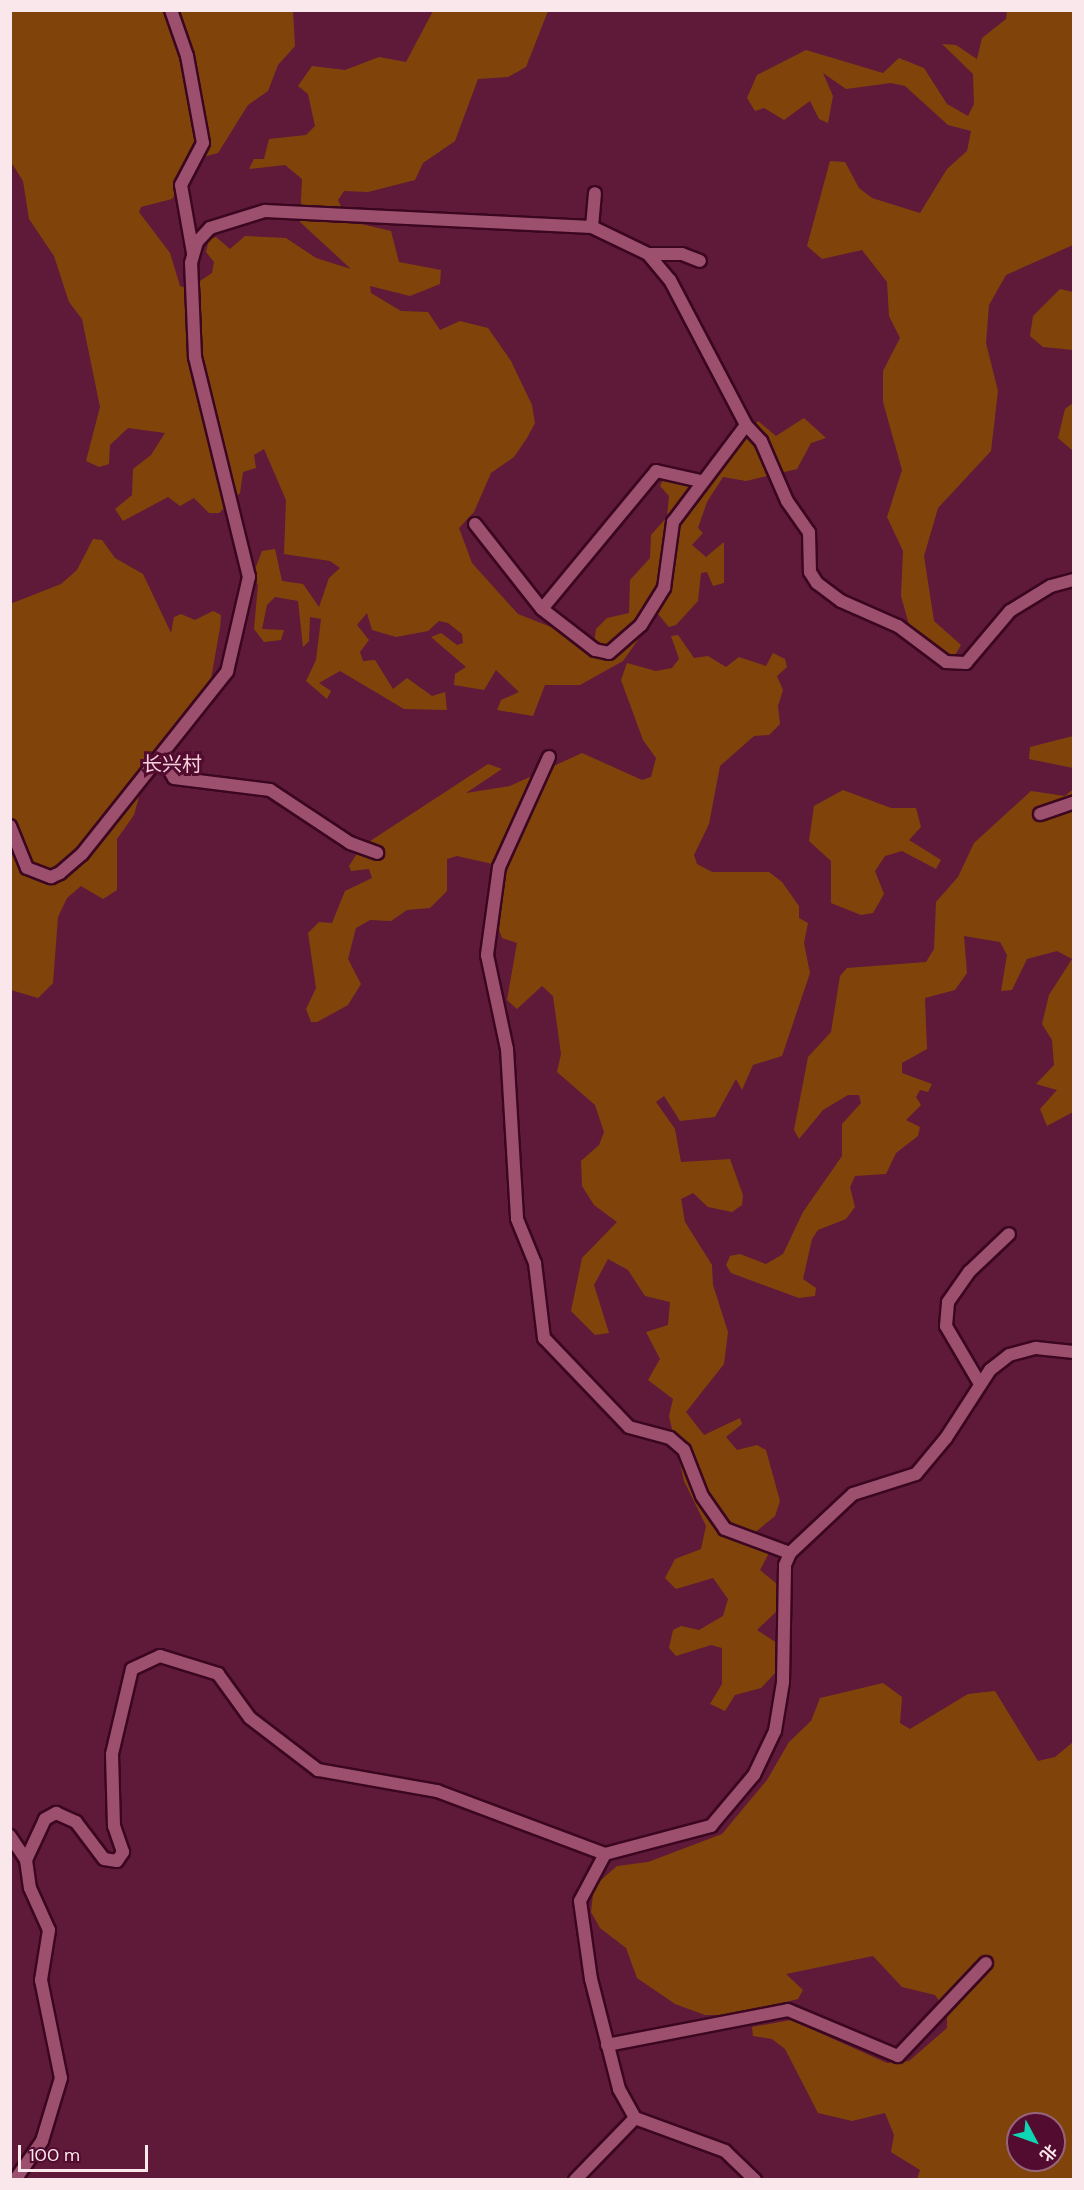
<!DOCTYPE html>
<meta charset="utf-8">
<style>
body{margin:0}
#map{position:relative;width:1084px;height:2190px;overflow:hidden;background:#5f1939;font-family:"DM Sans","Noto Sans SC",sans-serif}
div>[style]{position:absolute}
[style*='--x']{left:calc(var(--x)*1px);top:calc(var(--y)*1px);width:calc(var(--w)*1px);rotate:calc(var(--a)*1deg)}
.green>*{inset:0;background:#80440b}
.roads{filter:drop-shadow(2px 0 #3b0620) drop-shadow(-2px 0 #3b0620) drop-shadow(0 2px #3b0620) drop-shadow(0 -2px #3b0620)}
.minor>*{height:12px;margin:-6px;padding:0 6px;transform-origin:6px;border-radius:6px;background:#9c506e}
span{translate:-50% -50%;white-space:nowrap;text-align:center;line-height:1.15;-webkit-text-stroke:6px #530c2f;paint-order:stroke}
.quarter-label{font-size:20px;color:#f5d1dd}
.frame{position:absolute;inset:0;border:12px solid #f9e7ec;pointer-events:none}
.north{position:absolute;left:1006px;top:2112px;width:60px;height:60px;box-sizing:border-box;background:#530c2f;border:2px solid #95647b;border-radius:50%;rotate:131deg;font-size:16px;font-weight:700;line-height:24px;text-align:center;color:#f9e7ec}
.north::after{content:'';display:block;margin:auto;width:21px;height:27px;background:#0fd5b4;clip-path:polygon(50% 0,100% 100%,50% 72%,0 100%)}
.scale{position:absolute;left:18px;top:2145px;width:130px;height:27px;box-sizing:border-box;border:3px solid #f9e7ec;border-top:0;padding-left:8px;font-size:18px;line-height:21px;white-space:nowrap;color:#f9e7ec;-webkit-text-stroke:4px #530c2f;paint-order:stroke}
</style>
<div id="map">
<div class="green">
<i style="clip-path:polygon(10px 11px,293px 11px,295px 46px,278px 65px,268px 91px,248px 105px,218px 153px,203px 157px,172px 199px,141px 207px,139px 212px,170px 253px,180px 286px,188px 289px,212px 273px,214px 262px,206px 252px,209px 239px,216px 237px,230px 249px,245px 236px,286px 238px,316px 258px,351px 269px,300px 222px,302px 179px,285px 165px,249px 169px,254px 159px,264px 159px,269px 139px,306px 135px,315px 126px,308px 94px,298px 86px,312px 66px,345px 70px,379px 57px,406px 62px,433px 11px,548px 11px,526px 67px,508px 77px,478px 79px,455px 141px,423px 163px,415px 180px,368px 192px,344px 191px,338px 200px,348px 221px,391px 231px,399px 262px,441px 270px,440px 284px,410px 296px,370px 286px,371px 293px,401px 311px,428px 312px,440px 330px,460px 321px,488px 328px,511px 361px,532px 405px,535px 423px,527px 438px,514px 457px,491px 473px,474px 512px,459px 528px,472px 563px,518px 614px,594px 644px,596px 629px,607px 618px,629px 613px,630px 580px,650px 558px,651px 535px,667px 517px,669px 496px,660px 486px,664px 478px,702px 488px,758px 421px,776px 436px,804px 418px,826px 438px,811px 443px,797px 469px,746px 481px,723px 477px,707px 502px,698px 528px,703px 533px,692px 545px,706px 557px,724px 542px,724px 583px,713px 586px,707px 572px,701px 573px,698px 601px,676px 625px,669px 627px,657px 613px,623px 661px,580px 685px,545px 685px,533px 716px,497px 710px,501px 700px,519px 692px,496px 670px,484px 690px,454px 685px,455px 674px,466px 667px,431px 637px,441px 633px,457px 645px,463px 643px,462px 634px,448px 623px,439px 621px,428px 631px,396px 637px,372px 630px,367px 613px,357px 625px,369px 640px,360px 652px,363px 661px,375px 660px,393px 689px,407px 678px,432px 696px,445px 692px,447px 710px,404px 709px,340px 671px,319px 683px,331px 691px,327px 699px,306px 681px,316px 660px,321px 619px,310px 617px,309px 641px,303px 647px,298px 601px,275px 597px,267px 605px,262px 629px,284px 630px,281px 640px,264px 642px,254px 629px,258px 585px,253px 574px,262px 551px,275px 549px,282px 581px,303px 584px,319px 607px,329px 578px,340px 568px,330px 561px,284px 554px,286px 500px,264px 449px,254px 455px,256px 468px,243px 472px,240px 493px,219px 513px,209px 513px,194px 498px,180px 506px,168px 497px,123px 521px,115px 509px,132px 495px,133px 469px,151px 455px,165px 433px,128px 428px,110px 445px,109px 464px,99px 467px,86px 461px,100px 407px,82px 319px,69px 302px,54px 256px,29px 219px,23px 181px,11px 162px)"></i>
<i style="clip-path:polygon(1007px 11px,1073px 11px,1073px 245px,1006px 275px,989px 305px,986px 343px,998px 391px,991px 451px,938px 508px,924px 556px,934px 621px,961px 645px,954px 657px,909px 625px,901px 596px,903px 551px,887px 517px,902px 470px,883px 402px,883px 371px,900px 338px,889px 316px,887px 282px,862px 250px,822px 259px,807px 246px,830px 161px,845px 162px,859px 188px,872px 198px,920px 213px,947px 169px,967px 151px,971px 131px,948px 125px,905px 86px,891px 83px,846px 89px,823px 73px,833px 96px,828px 123px,819px 119px,810px 101px,784px 120px,764px 108px,755px 111px,747px 98px,757px 75px,806px 50px,883px 73px,899px 58px,924px 68px,947px 104px,968px 116px,974px 104px,973px 74px,942px 44px,956px 45px,977px 59px,982px 38px,1006px 19px)"></i>
<i style="clip-path:polygon(1060px 289px,1073px 292px,1073px 350px,1043px 347px,1030px 336px,1033px 316px)"></i>
<i style="clip-path:polygon(1073px 403px,1073px 451px,1058px 438px,1065px 409px)"></i>
<i style="clip-path:polygon(93px 539px,102px 540px,115px 558px,143px 574px,171px 633px,174px 617px,181px 614px,195px 620px,213px 611px,221px 615px,220px 628px,211px 679px,149px 760px,134px 815px,117px 839px,117px 890px,103px 899px,81px 886px,67px 898px,58px 917px,53px 983px,38px 998px,11px 990px,10px 604px,61px 584px,77px 570px)"></i>
<i style="clip-path:polygon(678px 635px,694px 658px,708px 656px,726px 667px,739px 657px,766px 666px,773px 653px,785px 659px,787px 667px,777px 676px,783px 690px,778px 706px,780px 724px,769px 735px,754px 736px,720px 766px,709px 824px,694px 855px,697px 864px,712px 872px,769px 872px,782px 882px,799px 906px,799px 918px,808px 923px,804px 943px,810px 973px,782px 1056px,753px 1065px,742px 1090px,736px 1079px,715px 1117px,680px 1121px,664px 1096px,656px 1102px,675px 1129px,681px 1162px,730px 1159px,743px 1195px,742px 1205px,732px 1212px,708px 1207px,693px 1193px,681px 1199px,685px 1222px,712px 1265px,713px 1285px,728px 1332px,724px 1364px,686px 1412px,704px 1435px,740px 1418px,742px 1424px,726px 1437px,737px 1450px,757px 1445px,766px 1450px,780px 1501px,775px 1516px,753px 1534px,770px 1551px,760px 1570px,777px 1584px,778px 1610px,757px 1630px,777px 1643px,777px 1671px,761px 1688px,735px 1695px,725px 1711px,710px 1704px,722px 1684px,722px 1648px,711px 1645px,676px 1656px,669px 1648px,673px 1630px,681px 1626px,699px 1630px,723px 1616px,728px 1599px,713px 1578px,676px 1589px,665px 1578px,675px 1559px,701px 1549px,706px 1526px,684px 1481px,669px 1416px,673px 1399px,648px 1380px,660px 1359px,646px 1332px,668px 1325px,670px 1302px,645px 1296px,628px 1270px,608px 1259px,594px 1285px,609px 1333px,595px 1335px,571px 1311px,582px 1258px,617px 1222px,594px 1205px,582px 1186px,581px 1161px,599px 1145px,604px 1132px,595px 1105px,557px 1072px,561px 1054px,553px 996px,542px 986px,517px 1009px,507px 1000px,517px 943px,502px 938px,499px 930px,506px 867px,457px 856px,447px 859px,447px 891px,430px 908px,407px 910px,391px 921px,370px 920px,356px 928px,348px 959px,361px 984px,348px 1005px,317px 1022px,311px 1022px,306px 1009px,316px 988px,308px 933px,319px 922px,332px 923px,345px 891px,372px 878px,369px 869px,351px 871px,349px 866px,361px 847px,488px 764px,502px 769px,466px 793px,510px 786px,582px 753px,642px 780px,651px 777px,656px 758px,643px 740px,621px 680px,627px 663px,656px 671px,672px 668px,679px 659px,671px 636px)"></i>
<i style="clip-path:polygon(1073px 736px,1073px 768px,1029px 759px,1030px 747px)"></i>
<i style="clip-path:polygon(1073px 789px,1073px 1112px,1047px 1126px,1040px 1109px,1057px 1090px,1036px 1084px,1054px 1065px,1052px 1040px,1042px 1024px,1049px 995px,1072px 959px,1057px 951px,1027px 959px,1012px 990px,1001px 991px,1007px 955px,1000px 942px,964px 936px,967px 973px,955px 990px,925px 998px,927px 1049px,902px 1063px,902px 1073px,932px 1084px,928px 1092px,920px 1090px,916px 1097px,921px 1105px,906px 1120px,920px 1127px,918px 1136px,896px 1153px,886px 1174px,855px 1176px,850px 1187px,855px 1207px,846px 1219px,818px 1230px,812px 1239px,803px 1279px,816px 1288px,815px 1296px,799px 1298px,731px 1273px,726px 1265px,730px 1256px,740px 1254px,766px 1264px,783px 1254px,803px 1212px,842px 1156px,842px 1124px,861px 1103px,859px 1095px,848px 1095px,823px 1110px,799px 1139px,794px 1130px,808px 1057px,831px 1032px,840px 976px,847px 968px,926px 962px,934px 949px,936px 902px,958px 877px,974px 843px,1031px 791px,1065px 796px)"></i>
<i style="clip-path:polygon(843px 790px,891px 808px,916px 808px,921px 827px,909px 840px,941px 860px,936px 869px,902px 851px,885px 856px,875px 871px,884px 894px,873px 913px,861px 915px,831px 903px,831px 861px,809px 841px,814px 806px)"></i>
<i style="clip-path:polygon(evenodd,883px 1683px,902px 1697px,900px 1723px,910px 1729px,968px 1694px,995px 1691px,1038px 1761px,1055px 1757px,1073px 1742px,1073px 2179px,917px 2179px,920px 2170px,891px 2152px,894px 2135px,885px 2113px,852px 2121px,818px 2113px,785px 2049px,772px 2039px,753px 2036px,752px 2027px,791px 2020px,887px 2063px,909px 2061px,947px 2028px,947px 2012px,935px 1995px,902px 1987px,873px 1956px,786px 1974px,803px 1990px,798px 1999px,731px 2015px,705px 2015px,675px 2004px,637px 1978px,626px 1948px,600px 1928px,591px 1912px,594px 1886px,617px 1866px,648px 1862px,722px 1834px,767px 1780px,789px 1742px,811px 1721px,820px 1698px,883px 1683px,1018px 2124px,1054px 2124px,1054px 2160px,1018px 2160px,1018px 2124px)"></i>
</div>
<div class="roads">
<div class="minor">
<i style="--x:171;--y:10;--w:49;--a:70.8"></i>
<i style="--x:187;--y:56;--w:88;--a:79.6"></i>
<i style="--x:203;--y:143;--w:47;--a:117.6"></i>
<i style="--x:181;--y:185;--w:69;--a:80"></i>
<i style="--x:592;--y:227;--w:34;--a:-85"></i>
<i style="--x:648;--y:254;--w:34;--a:0"></i>
<i style="--x:682;--y:254;--w:19;--a:21"></i>
<i style="--x:475;--y:524;--w:108;--a:51.8"></i>
<i style="--x:542;--y:609;--w:67;--a:37.7"></i>
<i style="--x:595;--y:650;--w:14;--a:12"></i>
<i style="--x:609;--y:653;--w:43;--a:-41.2"></i>
<i style="--x:641;--y:625;--w:44;--a:-58.1"></i>
<i style="--x:664;--y:588;--w:67;--a:-82.2"></i>
<i style="--x:673;--y:522;--w:121;--a:-53"></i>
<i style="--x:542;--y:609;--w:179;--a:-50.4"></i>
<i style="--x:656;--y:471;--w:45;--a:12.8"></i>
<i style="--x:549;--y:757;--w:121;--a:114.4"></i>
<i style="--x:499;--y:867;--w:89;--a:97.8"></i>
<i style="--x:487;--y:955;--w:96;--a:78"></i>
<i style="--x:507;--y:1049;--w:170;--a:86.6"></i>
<i style="--x:517;--y:1219;--w:48;--a:67.8"></i>
<i style="--x:535;--y:1263;--w:76;--a:83.2"></i>
<i style="--x:544;--y:1338;--w:123;--a:46.3"></i>
<i style="--x:629;--y:1427;--w:42;--a:15"></i>
<i style="--x:670;--y:1438;--w:18;--a:41"></i>
<i style="--x:684;--y:1450;--w:49;--a:68.6"></i>
<i style="--x:702;--y:1496;--w:40;--a:55.1"></i>
<i style="--x:725;--y:1529;--w:69;--a:20.3"></i>
<i style="--x:162;--y:758;--w:23;--a:59"></i>
<i style="--x:174;--y:778;--w:97;--a:7.1"></i>
<i style="--x:270;--y:790;--w:96;--a:33.5"></i>
<i style="--x:350;--y:843;--w:29;--a:20"></i>
<i style="--x:1040;--y:814;--w:36;--a:-19"></i>
<i style="--x:10;--y:826;--w:45;--a:68"></i>
<i style="--x:27;--y:868;--w:26;--a:21"></i>
<i style="--x:51;--y:877;--w:10;--a:-24"></i>
<i style="--x:60;--y:873;--w:29;--a:-41"></i>
<i style="--x:82;--y:854;--w:233;--a:-51.5"></i>
<i style="--x:227;--y:672;--w:98;--a:-77"></i>
<i style="--x:249;--y:577;--w:227;--a:-103.8"></i>
<i style="--x:195;--y:357;--w:94;--a:-92.4"></i>
<i style="--x:191;--y:263;--w:22;--a:-74"></i>
<i style="--x:197;--y:242;--w:19;--a:-47"></i>
<i style="--x:210;--y:228;--w:58;--a:-17.2"></i>
<i style="--x:265;--y:211;--w:327;--a:2.8"></i>
<i style="--x:592;--y:227;--w:62;--a:25.7"></i>
<i style="--x:648;--y:254;--w:34;--a:50"></i>
<i style="--x:670;--y:280;--w:164;--a:62.3"></i>
<i style="--x:746;--y:425;--w:22;--a:47"></i>
<i style="--x:761;--y:441;--w:65;--a:66.6"></i>
<i style="--x:787;--y:501;--w:38;--a:55"></i>
<i style="--x:809;--y:532;--w:40;--a:88.6"></i>
<i style="--x:810;--y:572;--w:13;--a:58"></i>
<i style="--x:817;--y:583;--w:30;--a:37"></i>
<i style="--x:841;--y:601;--w:62;--a:23.7"></i>
<i style="--x:898;--y:626;--w:60;--a:36.9"></i>
<i style="--x:946;--y:662;--w:20;--a:3"></i>
<i style="--x:966;--y:663;--w:68;--a:-49.8"></i>
<i style="--x:1010;--y:611;--w:48;--a:-31.4"></i>
<i style="--x:1051;--y:586;--w:24;--a:-15"></i>
<i style="--x:980;--y:1384;--w:67;--a:-120.4"></i>
<i style="--x:946;--y:1326;--w:24;--a:-85"></i>
<i style="--x:948;--y:1302;--w:37;--a:-55"></i>
<i style="--x:969;--y:1272;--w:55;--a:-43.5"></i>
<i style="--x:10;--y:1836;--w:29;--a:56"></i>
<i style="--x:26;--y:1860;--w:28;--a:82"></i>
<i style="--x:30;--y:1888;--w:46;--a:65.7"></i>
<i style="--x:49;--y:1930;--w:51;--a:99.1"></i>
<i style="--x:41;--y:1980;--w:100;--a:78.5"></i>
<i style="--x:61;--y:2078;--w:66;--a:106.8"></i>
<i style="--x:42;--y:2141;--w:47;--a:124.7"></i>
<i style="--x:605;--y:1854;--w:53;--a:118"></i>
<i style="--x:580;--y:1901;--w:79;--a:82"></i>
<i style="--x:591;--y:1979;--w:114;--a:75.7"></i>
<i style="--x:619;--y:2089;--w:33;--a:61"></i>
<i style="--x:635;--y:2118;--w:96;--a:20.1"></i>
<i style="--x:725;--y:2151;--w:42;--a:44"></i>
<i style="--x:26;--y:1860;--w:45;--a:-65.1"></i>
<i style="--x:45;--y:1819;--w:13;--a:-29"></i>
<i style="--x:56;--y:1813;--w:22;--a:24"></i>
<i style="--x:76;--y:1822;--w:46;--a:52.9"></i>
<i style="--x:104;--y:1859;--w:13;--a:9"></i>
<i style="--x:117;--y:1861;--w:11;--a:-56"></i>
<i style="--x:123;--y:1852;--w:28;--a:-109"></i>
<i style="--x:114;--y:1826;--w:72;--a:-91.6"></i>
<i style="--x:112;--y:1754;--w:87;--a:-76.8"></i>
<i style="--x:132;--y:1669;--w:31;--a:-25"></i>
<i style="--x:160;--y:1656;--w:61;--a:17.2"></i>
<i style="--x:218;--y:1674;--w:54;--a:54"></i>
<i style="--x:250;--y:1718;--w:86;--a:37.4"></i>
<i style="--x:318;--y:1770;--w:121;--a:10"></i>
<i style="--x:437;--y:1791;--w:179;--a:20.6"></i>
<i style="--x:605;--y:1854;--w:110;--a:-14.8"></i>
<i style="--x:711;--y:1826;--w:67;--a:-49.9"></i>
<i style="--x:754;--y:1775;--w:49;--a:-64.5"></i>
<i style="--x:775;--y:1731;--w:50;--a:-80.7"></i>
<i style="--x:783;--y:1682;--w:117;--a:-89"></i>
<i style="--x:785;--y:1565;--w:13;--a:-67"></i>
<i style="--x:790;--y:1553;--w:86;--a:-43.1"></i>
<i style="--x:853;--y:1494;--w:66;--a:-17.6"></i>
<i style="--x:916;--y:1474;--w:47;--a:-50.2"></i>
<i style="--x:946;--y:1438;--w:81;--a:-57.1"></i>
<i style="--x:990;--y:1370;--w:24;--a:-38"></i>
<i style="--x:1009;--y:1355;--w:28;--a:-15"></i>
<i style="--x:1036;--y:1348;--w:38;--a:6"></i>
<i style="--x:607;--y:2045;--w:184;--a:-10.9"></i>
<i style="--x:788;--y:2010;--w:119;--a:22.7"></i>
<i style="--x:898;--y:2056;--w:128;--a:-46.6"></i>
<i style="--x:575;--y:2180;--w:86;--a:-45.9"></i>
</div>
</div>
<div class="quarter-label">
<span style="left:172px;top:764px">长兴村</span>
</div>
<div class="frame"></div>
<div class="north">北</div>
<div class="scale">100 m</div>
</div>
